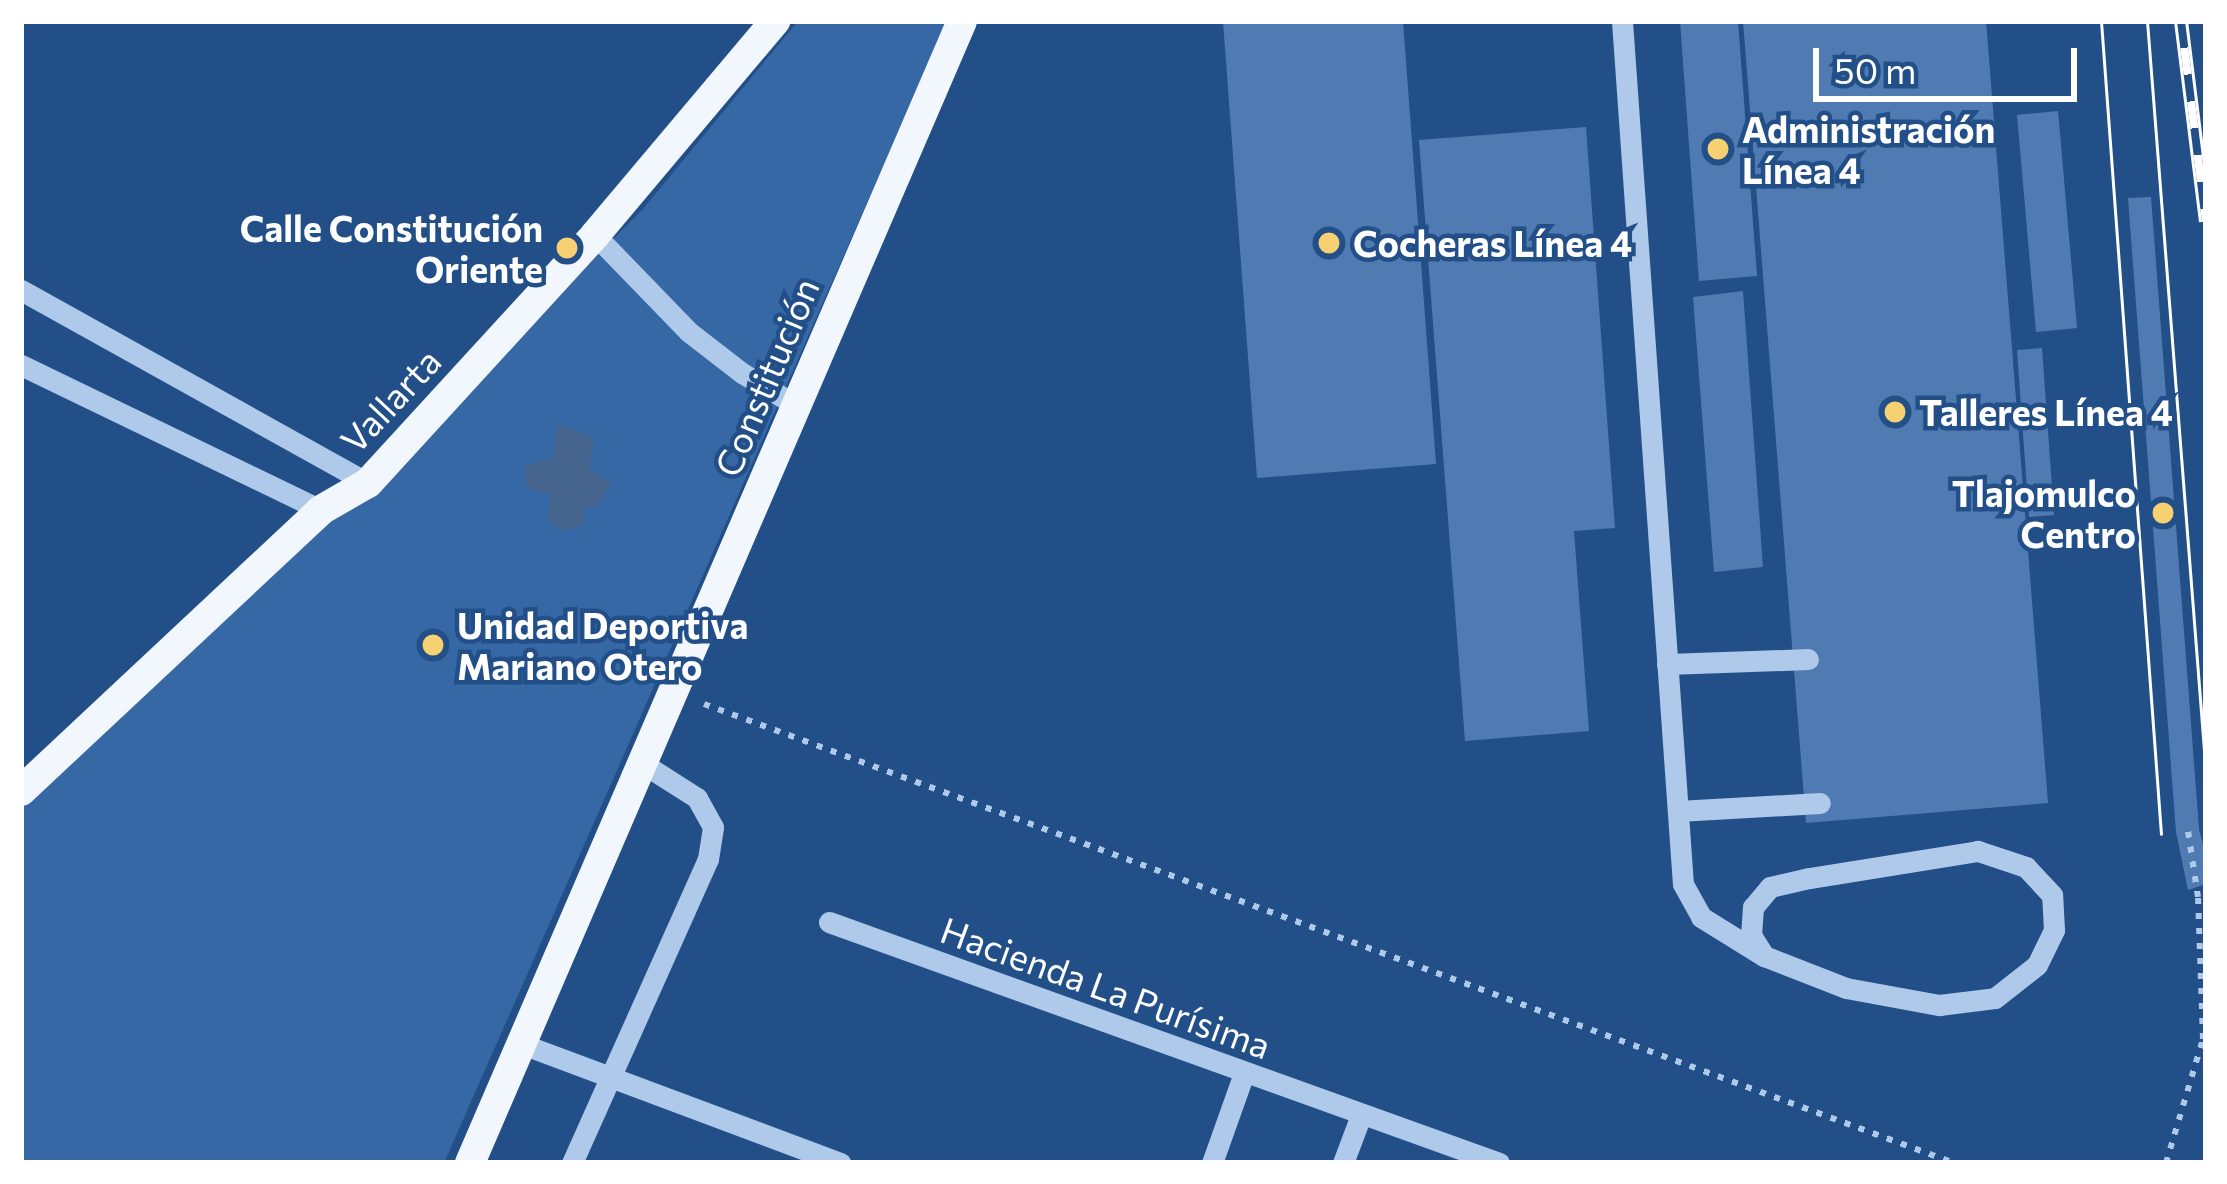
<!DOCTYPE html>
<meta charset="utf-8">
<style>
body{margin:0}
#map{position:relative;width:2227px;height:1184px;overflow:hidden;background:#234f89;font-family:Commissioner,sans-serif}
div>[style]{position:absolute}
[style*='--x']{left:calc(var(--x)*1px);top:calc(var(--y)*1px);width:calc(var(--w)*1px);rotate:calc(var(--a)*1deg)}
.green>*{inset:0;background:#3768a6}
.water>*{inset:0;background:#45658f}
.building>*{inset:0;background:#507bb2}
.path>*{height:6px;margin-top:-3px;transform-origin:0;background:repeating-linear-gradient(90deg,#aec9ea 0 6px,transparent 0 15px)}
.minor>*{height:21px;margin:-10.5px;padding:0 10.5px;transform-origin:10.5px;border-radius:10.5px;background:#aec9ea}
.major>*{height:30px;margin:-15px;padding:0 15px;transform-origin:15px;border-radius:15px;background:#f2f7fe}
.tram>*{height:3px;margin:-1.5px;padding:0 1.5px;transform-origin:1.5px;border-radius:1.5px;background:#fff}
.rail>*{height:14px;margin-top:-7px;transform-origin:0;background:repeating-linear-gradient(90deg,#234f89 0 27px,#fff 0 54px);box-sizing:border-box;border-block:3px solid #fff}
.dots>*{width:33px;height:33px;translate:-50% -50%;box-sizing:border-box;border:6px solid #234f89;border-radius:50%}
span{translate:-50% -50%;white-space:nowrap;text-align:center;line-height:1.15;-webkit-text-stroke:9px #234f89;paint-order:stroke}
.poi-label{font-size:36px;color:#fff;font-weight:700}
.left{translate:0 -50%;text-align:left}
.right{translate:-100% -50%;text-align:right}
.street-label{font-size:36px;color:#fff}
.frame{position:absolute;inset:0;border:24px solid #fff;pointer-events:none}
.scale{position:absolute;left:1813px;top:48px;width:264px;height:54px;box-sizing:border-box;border:6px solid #fff;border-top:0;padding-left:15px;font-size:36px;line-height:42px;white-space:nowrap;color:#fff;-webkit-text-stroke:9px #234f89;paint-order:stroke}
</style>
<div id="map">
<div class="green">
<i style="clip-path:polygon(798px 21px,947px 21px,444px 1163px,21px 1163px,21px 808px,329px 523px,643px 209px)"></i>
</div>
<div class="water">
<i style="clip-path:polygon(558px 423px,594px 438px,590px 469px,611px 483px,597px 507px,583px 508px,584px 525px,565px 531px,548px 521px,551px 495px,528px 488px,523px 467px,553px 458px)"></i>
</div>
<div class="building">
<i style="clip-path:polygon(1223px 21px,1403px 21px,1436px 464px,1257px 478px)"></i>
<i style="clip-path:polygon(1680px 21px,1738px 21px,1757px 276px,1699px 281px)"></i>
<i style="clip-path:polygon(1743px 21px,1986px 21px,2048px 803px,1806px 823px)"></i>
<i style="clip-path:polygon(2058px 111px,2077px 328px,2036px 332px,2017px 115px)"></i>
<i style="clip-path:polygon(1586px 127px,1615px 528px,1574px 531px,1589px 731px,1465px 741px,1419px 140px)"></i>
<i style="clip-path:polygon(2151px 197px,2199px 829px,2206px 856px,2206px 884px,2188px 890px,2176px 832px,2128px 198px)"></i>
<i style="clip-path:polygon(1743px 291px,1763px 567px,1714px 572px,1693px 297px)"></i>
<i style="clip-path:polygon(2042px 348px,2054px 515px,2029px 517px,2017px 350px)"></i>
</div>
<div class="path">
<i style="--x:704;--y:704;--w:1332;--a:20.16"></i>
<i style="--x:2166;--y:1163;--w:129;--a:-73.4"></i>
<i style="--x:2203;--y:1039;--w:142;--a:-92"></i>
<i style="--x:2198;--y:897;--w:67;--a:-98.6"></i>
</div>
<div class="minor">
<i style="--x:1622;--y:21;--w:865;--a:85.96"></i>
<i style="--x:1683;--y:884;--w:38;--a:61"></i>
<i style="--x:1701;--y:917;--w:74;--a:31.8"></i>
<i style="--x:1764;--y:956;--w:88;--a:21.3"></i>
<i style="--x:1846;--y:988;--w:95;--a:10.4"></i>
<i style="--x:1939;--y:1005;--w:56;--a:-7.1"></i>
<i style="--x:1995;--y:998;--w:53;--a:-38.2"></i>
<i style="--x:2037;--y:965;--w:39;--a:-64"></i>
<i style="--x:2054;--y:930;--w:35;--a:-93"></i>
<i style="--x:2052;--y:895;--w:38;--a:-133"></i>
<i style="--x:2026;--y:867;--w:51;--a:-161.6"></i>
<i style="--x:1978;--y:851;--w:171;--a:170.9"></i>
<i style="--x:1809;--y:878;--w:40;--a:167"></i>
<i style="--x:1770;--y:887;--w:26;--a:130"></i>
<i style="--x:1753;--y:907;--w:28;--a:94"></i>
<i style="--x:1751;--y:935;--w:25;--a:58"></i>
<i style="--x:595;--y:235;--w:135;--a:45.9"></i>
<i style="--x:689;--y:332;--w:67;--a:37.7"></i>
<i style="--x:742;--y:373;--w:63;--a:30.7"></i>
<i style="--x:21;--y:290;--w:397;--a:29.1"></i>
<i style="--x:21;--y:365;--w:333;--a:25.8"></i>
<i style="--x:1667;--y:664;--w:141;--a:-2"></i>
<i style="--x:1678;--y:811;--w:142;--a:-3.2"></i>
<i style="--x:829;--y:922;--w:712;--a:19.78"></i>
<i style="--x:522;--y:1044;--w:340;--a:20.5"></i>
<i style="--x:572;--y:1163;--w:333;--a:-65.9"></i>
<i style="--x:708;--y:859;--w:32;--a:-81"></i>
<i style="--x:713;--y:827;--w:33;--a:-119"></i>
<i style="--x:697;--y:798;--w:65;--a:-147.5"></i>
<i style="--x:1212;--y:1163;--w:96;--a:-70.4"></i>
<i style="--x:1343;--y:1163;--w:51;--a:-69.4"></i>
</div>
<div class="major">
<i style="--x:21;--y:791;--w:411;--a:-43.1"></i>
<i style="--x:321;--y:510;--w:54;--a:-29.9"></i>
<i style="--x:368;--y:483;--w:336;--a:-47.5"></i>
<i style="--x:595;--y:235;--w:280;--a:-49.9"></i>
<i style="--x:470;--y:1163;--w:1243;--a:-66.69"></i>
</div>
<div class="tram">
<i style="--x:2101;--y:21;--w:815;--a:85.78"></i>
<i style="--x:2147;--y:21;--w:756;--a:85.53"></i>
</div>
<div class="rail">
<i style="--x:2181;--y:21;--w:202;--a:82.9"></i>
</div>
<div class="dots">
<i style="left:1718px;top:149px;background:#f6d071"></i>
<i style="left:1329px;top:243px;background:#f6d071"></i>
<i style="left:567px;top:248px;background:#f6d071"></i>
<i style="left:1895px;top:412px;background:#f6d071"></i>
<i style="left:2163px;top:513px;background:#f6d071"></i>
<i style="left:433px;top:645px;background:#f6d071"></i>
</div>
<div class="poi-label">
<span class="left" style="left:1742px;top:149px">Administración<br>Línea 4</span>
<span class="right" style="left:543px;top:248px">Calle Constitución<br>Oriente</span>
<span class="left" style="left:1353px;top:243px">Cocheras Línea 4</span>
<span class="left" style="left:1919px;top:412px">Talleres Línea 4</span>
<span class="right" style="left:2136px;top:513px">Tlajomulco<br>Centro</span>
<span class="left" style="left:457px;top:645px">Unidad Deportiva<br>Mariano Otero</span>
</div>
<div class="street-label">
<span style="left:766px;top:377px;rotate:-67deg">Constitución</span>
<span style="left:390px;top:400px;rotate:-47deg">Vallarta</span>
<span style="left:1106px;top:987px;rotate:20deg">Hacienda La Purísima</span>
</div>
<div class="frame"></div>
<div class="scale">50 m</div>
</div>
